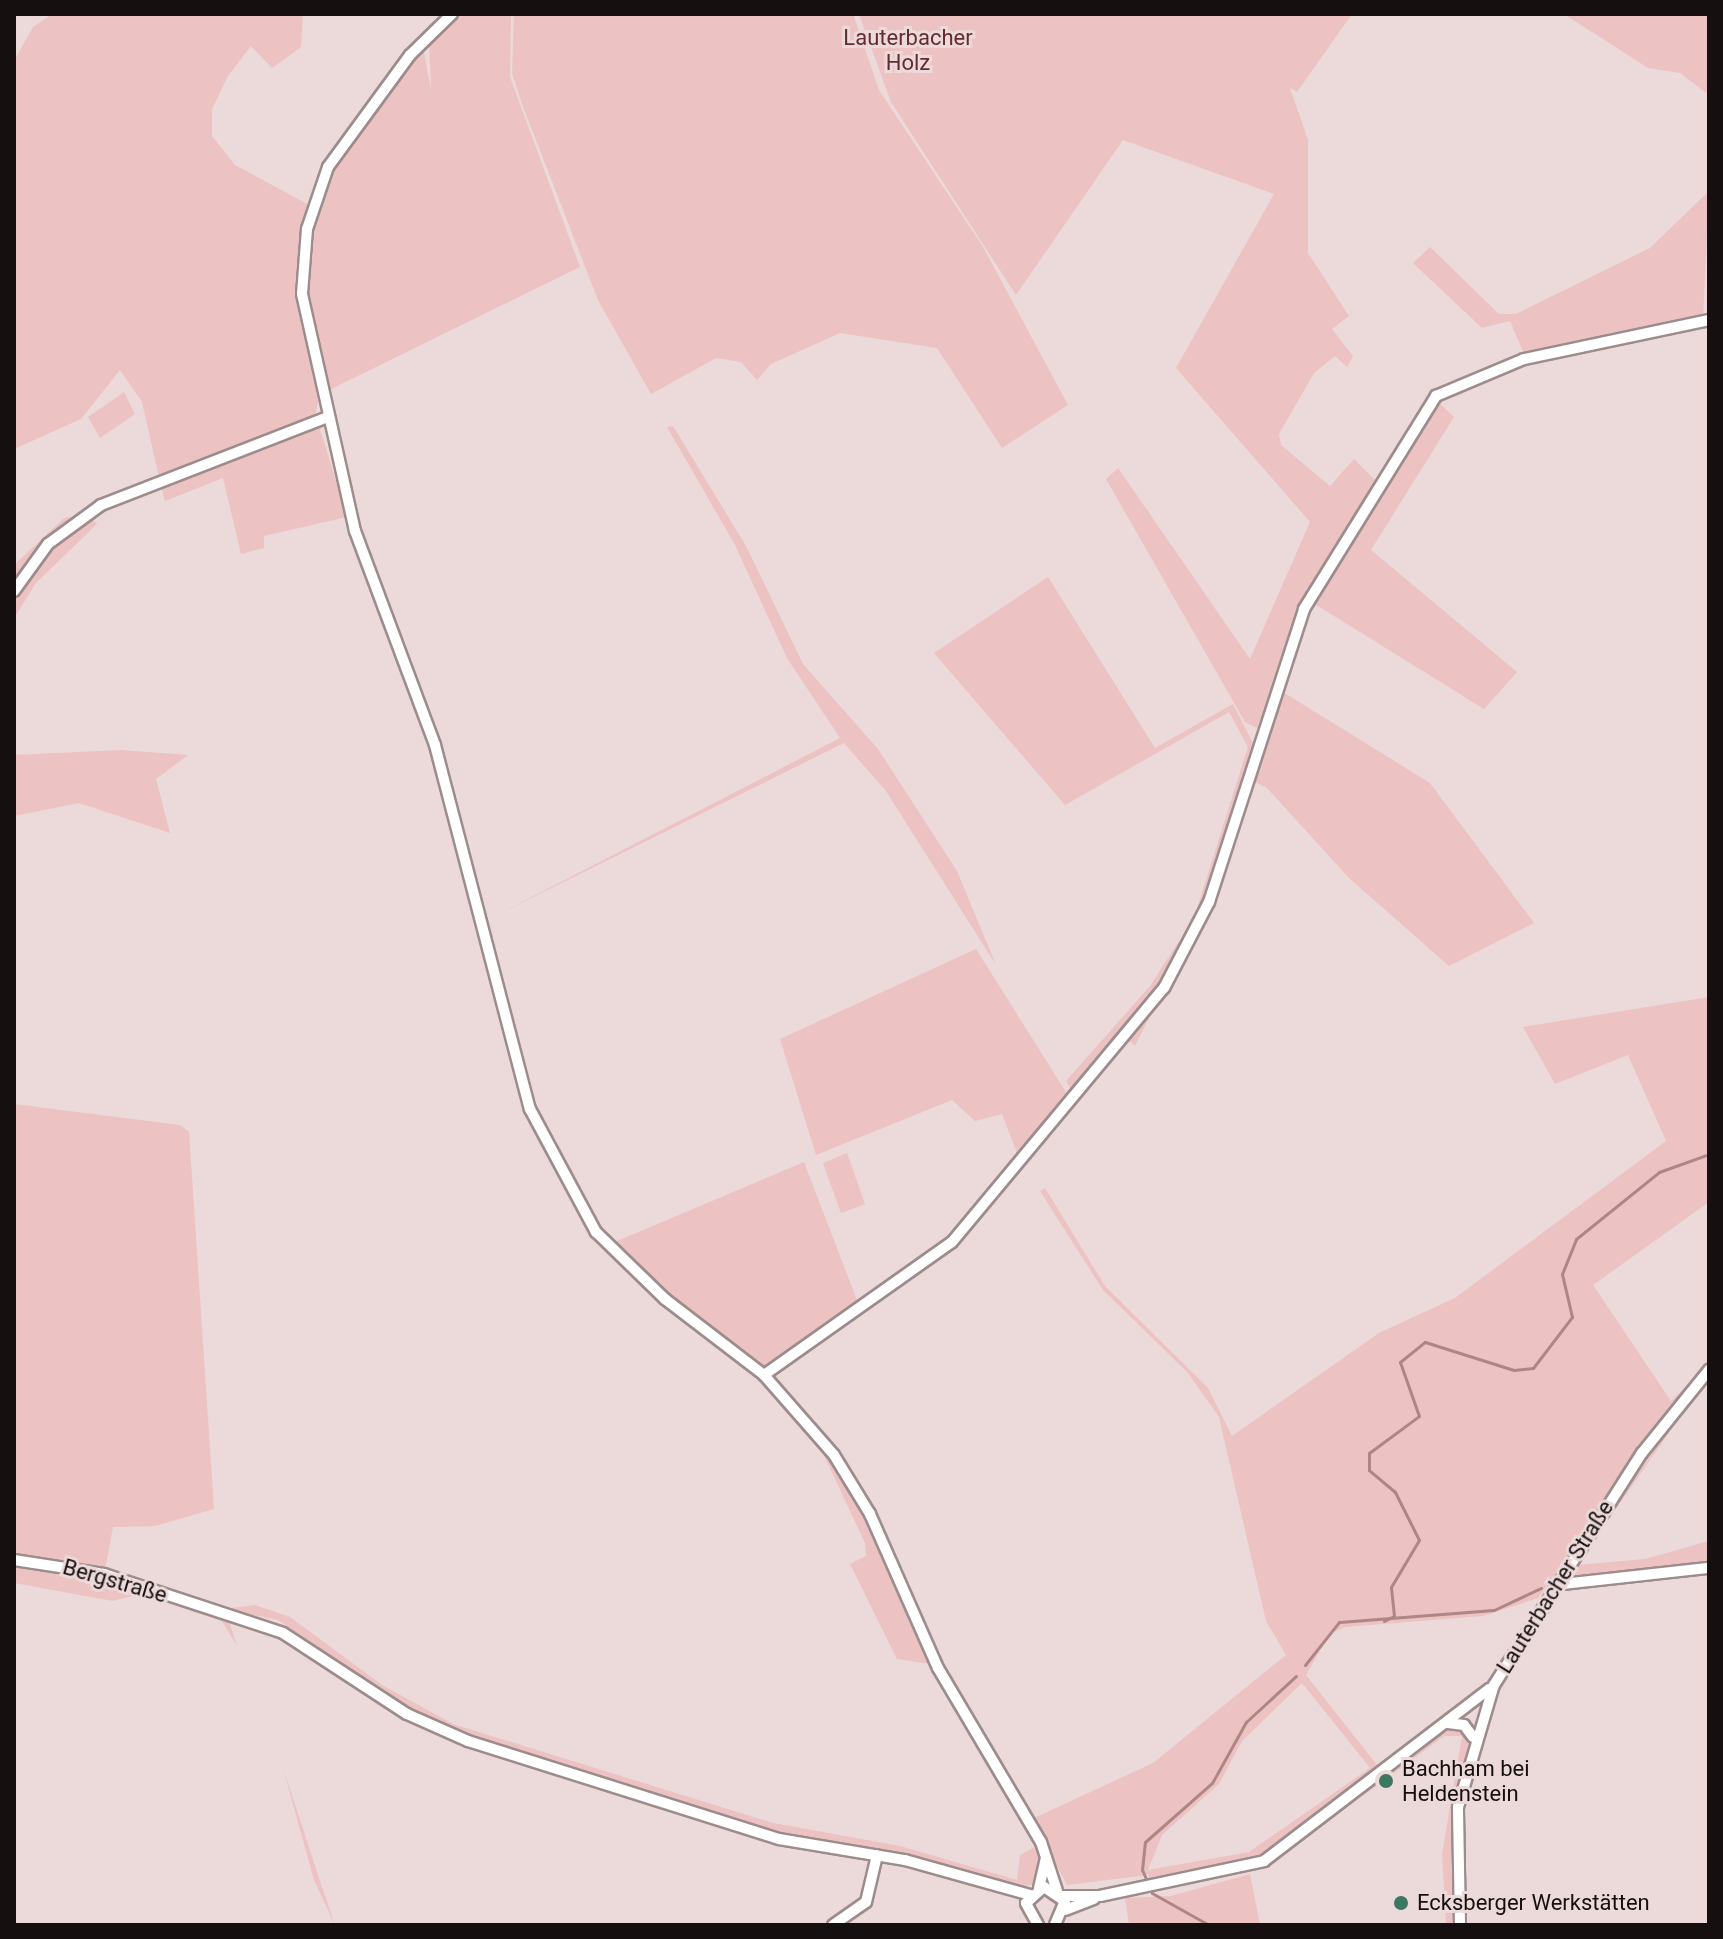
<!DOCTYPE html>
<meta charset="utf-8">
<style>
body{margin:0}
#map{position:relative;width:1723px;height:1939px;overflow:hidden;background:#ecd9d9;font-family:Roboto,sans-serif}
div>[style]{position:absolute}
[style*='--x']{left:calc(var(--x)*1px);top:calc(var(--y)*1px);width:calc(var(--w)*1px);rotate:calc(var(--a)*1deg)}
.green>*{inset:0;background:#ecc2c3}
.stream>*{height:3px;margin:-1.5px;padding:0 1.5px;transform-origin:1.5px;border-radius:1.5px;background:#af8686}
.roads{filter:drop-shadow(2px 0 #9d8c8c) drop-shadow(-2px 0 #9d8c8c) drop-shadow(0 2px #9d8c8c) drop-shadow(0 -2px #9d8c8c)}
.minor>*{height:10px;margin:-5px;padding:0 5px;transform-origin:5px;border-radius:5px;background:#fff}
.dots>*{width:22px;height:22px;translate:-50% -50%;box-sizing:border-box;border:4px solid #ecd9d9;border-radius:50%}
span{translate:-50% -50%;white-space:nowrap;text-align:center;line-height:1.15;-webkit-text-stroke:6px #ecd9d9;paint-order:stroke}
.park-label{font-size:22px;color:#642c30}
.street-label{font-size:22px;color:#160f0f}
.poi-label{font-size:22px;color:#160f0f}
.left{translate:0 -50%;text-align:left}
.frame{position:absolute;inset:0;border:16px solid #160f0f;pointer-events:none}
</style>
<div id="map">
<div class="green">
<i style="clip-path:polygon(52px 14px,303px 14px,301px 47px,272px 68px,251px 46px,228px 76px,212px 109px,212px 136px,235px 165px,309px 205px,298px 291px,318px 402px,314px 419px,159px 477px,142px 402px,120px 370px,81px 419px,14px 449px,14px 61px,33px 27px)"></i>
<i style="clip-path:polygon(459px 14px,511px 14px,510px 77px,580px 267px,323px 393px,306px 300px,317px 205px,341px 154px,423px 47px,431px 90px,429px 39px)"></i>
<i style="clip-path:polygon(514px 14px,853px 14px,879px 90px,983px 247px,1068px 405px,1002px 448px,937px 348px,840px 333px,771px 364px,757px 380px,741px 362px,716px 358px,651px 394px,598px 300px,522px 104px,512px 73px)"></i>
<i style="clip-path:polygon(859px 14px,1352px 14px,1297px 92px,1290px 88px,1308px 140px,1308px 253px,1349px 316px,1332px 329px,1353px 356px,1347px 367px,1335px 356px,1314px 373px,1279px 434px,1281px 445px,1330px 486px,1354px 459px,1376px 481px,1301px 608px,1257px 728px,1245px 722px,1106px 479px,1118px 468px,1250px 659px,1310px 522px,1176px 368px,1274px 194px,1123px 140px,1016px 295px,891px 102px)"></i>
<i style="clip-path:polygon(1564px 14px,1709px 14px,1709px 95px,1680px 73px,1648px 68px)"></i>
<i style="clip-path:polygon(1709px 191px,1703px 319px,1525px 356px,1510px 321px,1482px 328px,1413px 263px,1430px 247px,1499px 314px,1516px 314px,1650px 248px)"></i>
<i style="clip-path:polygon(124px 392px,135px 414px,100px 438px,88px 417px)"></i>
<i style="clip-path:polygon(1436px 400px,1454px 417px,1371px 550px,1517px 672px,1484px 709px,1310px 601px)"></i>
<i style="clip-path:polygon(319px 426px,347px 517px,264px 536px,264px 548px,241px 554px,223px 478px,165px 501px,160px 482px)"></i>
<i style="clip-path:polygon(673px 426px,746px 546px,803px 664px,878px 749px,957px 871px,996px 965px,886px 791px,844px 743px,495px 916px,840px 738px,787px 658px,734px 543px,667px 427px)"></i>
<i style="clip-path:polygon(88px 515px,97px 524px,36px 583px,14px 618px,14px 565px,64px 518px)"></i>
<i style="clip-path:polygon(1048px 577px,1155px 748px,1233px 704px,1255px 747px,1204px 907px,1135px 1046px,1122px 1034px,1071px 1090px,1066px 1081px,1150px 986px,1194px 918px,1248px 747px,1229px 712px,1065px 805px,934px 653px)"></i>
<i style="clip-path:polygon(1278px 689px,1430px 783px,1534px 923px,1449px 966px,1349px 878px,1267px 788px,1251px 780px)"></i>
<i style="clip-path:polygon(121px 750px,188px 755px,156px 779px,170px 833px,79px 803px,14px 816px,14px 755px)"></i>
<i style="clip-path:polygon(976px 949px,1069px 1097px,1020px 1161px,1002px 1114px,975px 1121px,952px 1100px,816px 1155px,780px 1039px)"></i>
<i style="clip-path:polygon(evenodd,1709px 997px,1709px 1202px,1593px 1285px,1671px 1401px,1709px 1365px,1673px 1405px,1538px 1598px,1483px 1616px,1345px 1627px,1329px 1634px,1306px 1675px,1381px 1770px,1255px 1860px,1151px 1883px,1148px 1875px,1067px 1885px,1032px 1819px,1153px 1763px,1286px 1655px,1266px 1621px,1219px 1417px,1188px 1373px,1103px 1290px,1040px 1191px,1045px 1188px,1105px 1286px,1208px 1388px,1232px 1436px,1379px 1333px,1455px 1298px,1666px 1141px,1628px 1055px,1555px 1084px,1523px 1027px,1709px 997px,1302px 1683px,1370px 1768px,1249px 1852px,1148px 1870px,1162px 1835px,1219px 1784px,1242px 1741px,1302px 1683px)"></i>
<i style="clip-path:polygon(14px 1104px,180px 1125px,189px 1132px,214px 1509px,155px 1526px,113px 1527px,105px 1570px,229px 1621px,237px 1646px,222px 1621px,140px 1594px,113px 1601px,14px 1583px)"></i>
<i style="clip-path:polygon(847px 1153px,865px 1204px,841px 1213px,823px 1163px)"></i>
<i style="clip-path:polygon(804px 1162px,858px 1303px,770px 1365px,756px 1366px,610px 1244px)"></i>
<i style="clip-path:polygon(1709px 1375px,1577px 1565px,1645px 1559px,1709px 1541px,1709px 1565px,1576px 1577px,1571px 1565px)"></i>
<i style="clip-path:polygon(816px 1438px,855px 1495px,954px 1706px,1037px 1844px,1042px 1871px,1035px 1884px,1014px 1888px,783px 1835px,472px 1738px,418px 1714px,278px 1620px,224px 1609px,255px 1605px,290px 1617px,382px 1685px,453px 1724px,773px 1823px,900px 1846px,1017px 1880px,1020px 1855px,1035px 1847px,930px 1664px,897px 1659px,850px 1564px,866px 1556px,865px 1543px)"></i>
<i style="clip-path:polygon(1450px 1728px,1464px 1731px,1469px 1740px,1451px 1851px,1457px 1925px,1446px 1925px,1442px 1854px,1462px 1736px,1444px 1736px,1362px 1797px)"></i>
<i style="clip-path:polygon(283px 1768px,321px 1884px,335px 1925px,314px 1880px)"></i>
<i style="clip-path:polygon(1250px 1874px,1260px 1925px,1129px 1925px,1125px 1898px,1171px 1896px)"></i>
</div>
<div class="stream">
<i style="--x:1384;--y:1621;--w:11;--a:-27"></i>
<i style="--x:1394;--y:1616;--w:29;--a:-96"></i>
<i style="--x:1391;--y:1587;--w:55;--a:-59.2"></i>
<i style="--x:1419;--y:1540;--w:54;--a:-116.6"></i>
<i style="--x:1395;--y:1492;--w:34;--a:-140"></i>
<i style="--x:1369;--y:1470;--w:17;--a:-90"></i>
<i style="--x:1369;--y:1453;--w:62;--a:-36.5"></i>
<i style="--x:1419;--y:1416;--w:57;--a:-109.4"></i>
<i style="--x:1400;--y:1362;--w:32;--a:-39"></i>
<i style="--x:1425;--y:1342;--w:93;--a:17.5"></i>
<i style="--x:1514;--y:1370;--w:19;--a:-6"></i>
<i style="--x:1533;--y:1368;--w:64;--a:-52.6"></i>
<i style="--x:1572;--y:1317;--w:44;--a:-103.1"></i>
<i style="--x:1562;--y:1274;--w:38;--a:-68"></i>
<i style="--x:1576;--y:1239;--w:107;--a:-38.9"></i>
<i style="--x:1659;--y:1172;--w:53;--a:-19.8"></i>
<i style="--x:1305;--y:1665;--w:55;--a:-51.7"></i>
<i style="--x:1339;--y:1622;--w:155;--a:-4.4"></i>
<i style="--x:1494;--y:1610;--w:52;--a:-25.1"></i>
<i style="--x:1209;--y:1925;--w:65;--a:-150.7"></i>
<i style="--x:1152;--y:1893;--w:25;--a:-113"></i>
<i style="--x:1142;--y:1870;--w:28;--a:-84"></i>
<i style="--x:1145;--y:1842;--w:89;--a:-41.4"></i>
<i style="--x:1212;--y:1783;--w:70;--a:-60.9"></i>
<i style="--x:1246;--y:1722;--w:68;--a:-42.6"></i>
</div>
<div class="roads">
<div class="minor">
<i style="--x:452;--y:14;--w:59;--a:135.7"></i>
<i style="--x:410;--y:55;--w:139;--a:126.2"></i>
<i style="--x:328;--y:167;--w:65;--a:108.7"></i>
<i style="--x:307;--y:229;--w:65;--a:94.4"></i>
<i style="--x:302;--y:294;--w:243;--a:77.4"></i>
<i style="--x:355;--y:531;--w:228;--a:69.5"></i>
<i style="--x:435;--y:745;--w:376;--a:75.4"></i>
<i style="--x:530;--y:1109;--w:140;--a:61.8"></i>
<i style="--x:596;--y:1232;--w:96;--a:44.2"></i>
<i style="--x:665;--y:1299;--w:125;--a:37.5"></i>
<i style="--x:764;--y:1375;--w:106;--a:48.8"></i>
<i style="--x:834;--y:1455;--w:69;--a:58.6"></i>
<i style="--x:870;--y:1514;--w:168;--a:66.2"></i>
<i style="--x:938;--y:1668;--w:202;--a:59.4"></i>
<i style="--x:1041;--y:1842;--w:52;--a:71.9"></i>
<i style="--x:14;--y:591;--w:58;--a:-54.1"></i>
<i style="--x:48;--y:544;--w:66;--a:-36.3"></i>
<i style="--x:101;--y:505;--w:240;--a:-21.2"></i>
<i style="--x:764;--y:1375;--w:230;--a:-35.3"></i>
<i style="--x:952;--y:1242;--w:331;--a:-50.2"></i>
<i style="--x:1164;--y:988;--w:97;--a:-62.4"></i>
<i style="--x:1209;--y:902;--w:308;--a:-72"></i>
<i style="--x:1304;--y:609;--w:251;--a:-58.2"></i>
<i style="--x:1436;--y:396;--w:95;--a:-22.8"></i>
<i style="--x:1524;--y:359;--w:189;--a:-11.9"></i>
<i style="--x:14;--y:1560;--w:91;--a:8.8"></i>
<i style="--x:104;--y:1574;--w:188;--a:18.2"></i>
<i style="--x:283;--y:1633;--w:148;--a:33.2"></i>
<i style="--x:407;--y:1714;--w:67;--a:23.9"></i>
<i style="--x:468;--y:1741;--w:326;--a:17.5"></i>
<i style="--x:779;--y:1839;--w:128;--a:9.5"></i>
<i style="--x:905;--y:1860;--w:130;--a:15.6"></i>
<i style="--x:1554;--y:1585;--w:156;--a:-6.3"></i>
<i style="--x:1448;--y:1723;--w:16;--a:7"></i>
<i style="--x:1464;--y:1725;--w:15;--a:53"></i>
<i style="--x:1039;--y:1888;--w:31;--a:-77"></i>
<i style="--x:1063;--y:1896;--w:37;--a:0"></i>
<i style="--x:1100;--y:1896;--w:168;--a:-12"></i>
<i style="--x:1264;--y:1861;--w:283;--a:-37.4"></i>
<i style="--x:1065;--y:1910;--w:31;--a:-21"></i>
<i style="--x:833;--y:1925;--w:40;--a:-34.9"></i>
<i style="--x:866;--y:1902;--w:48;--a:-76.8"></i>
<i style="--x:1038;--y:1925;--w:25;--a:-119"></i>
<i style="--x:1026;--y:1903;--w:24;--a:-42"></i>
<i style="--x:1044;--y:1887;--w:25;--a:34"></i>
<i style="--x:1065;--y:1901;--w:26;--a:113"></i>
<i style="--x:1460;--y:1925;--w:118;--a:-91"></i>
<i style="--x:1458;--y:1807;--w:127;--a:-73.6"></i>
<i style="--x:1494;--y:1685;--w:275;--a:-57.5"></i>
<i style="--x:1642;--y:1453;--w:107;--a:-51.1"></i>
</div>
</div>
<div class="dots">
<i style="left:1386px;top:1781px;background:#3c7761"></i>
<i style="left:1401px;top:1903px;background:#3c7761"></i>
</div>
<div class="park-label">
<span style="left:908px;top:50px">Lauterbacher<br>Holz</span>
</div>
<div class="street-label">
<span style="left:115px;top:1581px;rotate:16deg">Bergstraße</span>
<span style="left:1555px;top:1587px;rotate:-58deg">Lauterbacher Straße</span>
</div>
<div class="poi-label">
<span class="left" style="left:1402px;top:1781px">Bachham bei<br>Heldenstein</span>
<span class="left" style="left:1417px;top:1903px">Ecksberger Werkstätten</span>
</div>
<div class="frame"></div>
</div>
